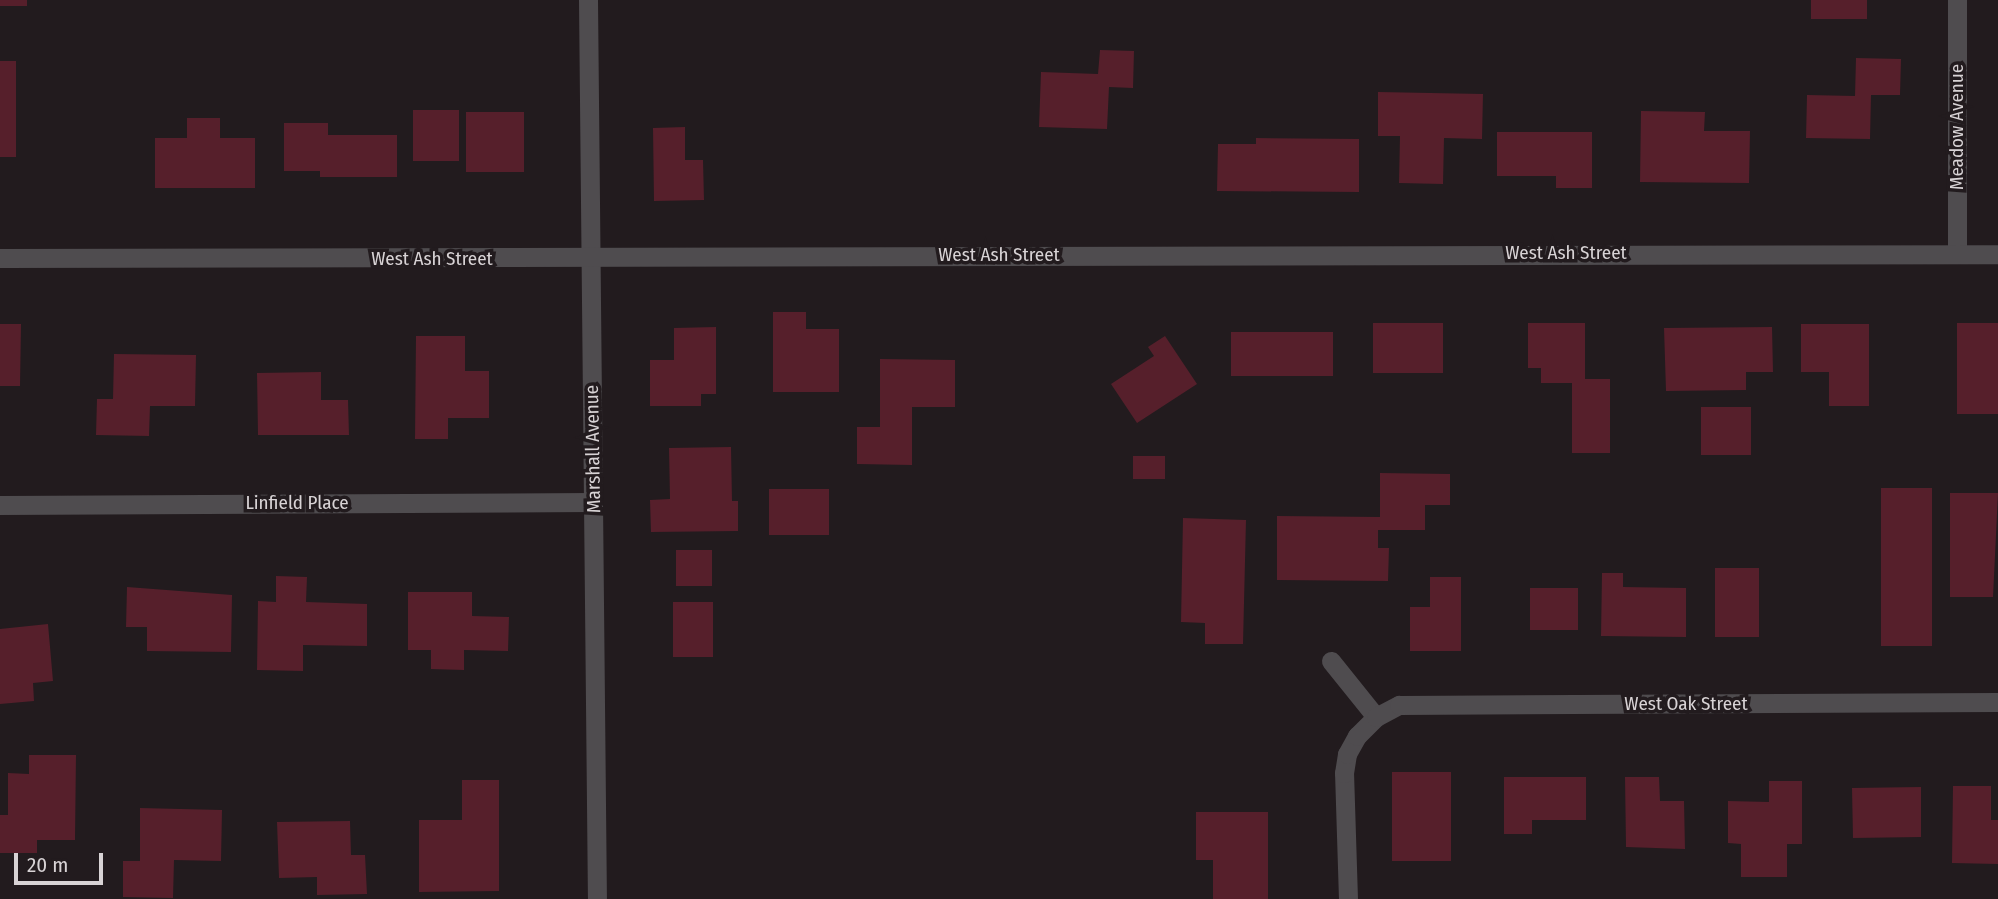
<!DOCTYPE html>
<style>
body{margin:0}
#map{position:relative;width:1998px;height:899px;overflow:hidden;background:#221b1e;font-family:"Fira Sans Condensed",sans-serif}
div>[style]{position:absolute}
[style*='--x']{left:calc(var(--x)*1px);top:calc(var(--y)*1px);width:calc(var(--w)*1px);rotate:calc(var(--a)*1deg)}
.building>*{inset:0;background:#561f2b}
.minor>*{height:19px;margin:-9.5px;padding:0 9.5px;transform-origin:9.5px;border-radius:9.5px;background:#4f4c4f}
span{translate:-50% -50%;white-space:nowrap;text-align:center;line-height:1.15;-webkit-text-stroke:7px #221b1e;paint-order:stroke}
.street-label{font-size:19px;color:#d8d3d5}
.scale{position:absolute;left:14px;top:853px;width:89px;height:32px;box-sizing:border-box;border:4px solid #d8d3d5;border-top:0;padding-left:9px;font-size:21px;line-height:24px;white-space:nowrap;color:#d8d3d5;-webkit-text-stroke:5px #221b1e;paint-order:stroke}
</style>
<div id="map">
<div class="building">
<i style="clip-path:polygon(0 0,27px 0,27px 6px,0 6px)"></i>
<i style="clip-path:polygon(1811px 0,1867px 0,1867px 19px,1811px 19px)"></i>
<i style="clip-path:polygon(1100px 50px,1134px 51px,1133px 88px,1109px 87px,1107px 129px,1039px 127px,1041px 72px,1098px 74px)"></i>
<i style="clip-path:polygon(1856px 58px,1901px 59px,1900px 95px,1871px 95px,1870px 139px,1806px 138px,1807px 95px,1855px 96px)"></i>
<i style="clip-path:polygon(0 61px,16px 61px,16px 157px,0 157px)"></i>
<i style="clip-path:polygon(1378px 92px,1483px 94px,1482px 139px,1444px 138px,1443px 184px,1399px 183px,1400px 136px,1378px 136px)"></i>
<i style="clip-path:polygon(413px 110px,459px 110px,459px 161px,413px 161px)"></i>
<i style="clip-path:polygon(1641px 111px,1705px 112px,1704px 131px,1750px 131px,1749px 183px,1640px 182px)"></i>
<i style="clip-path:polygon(466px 112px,524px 112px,524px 172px,466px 172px)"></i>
<i style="clip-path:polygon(187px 118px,220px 118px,220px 138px,255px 138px,255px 188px,155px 188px,155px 138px,187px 138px)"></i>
<i style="clip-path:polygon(284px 123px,328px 123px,328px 135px,397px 135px,397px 177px,320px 177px,320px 171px,284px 171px)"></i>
<i style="clip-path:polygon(685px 127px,685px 160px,703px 160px,704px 200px,654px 201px,653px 128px)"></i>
<i style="clip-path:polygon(1497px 132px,1592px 132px,1592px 188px,1556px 188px,1556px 176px,1497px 176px)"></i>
<i style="clip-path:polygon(1256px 138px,1359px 139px,1359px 192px,1217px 191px,1218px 144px,1256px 144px)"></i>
<i style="clip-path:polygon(773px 312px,806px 312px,806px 329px,839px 329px,839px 392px,773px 392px)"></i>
<i style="clip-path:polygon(1373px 323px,1443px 323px,1443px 373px,1373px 373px)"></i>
<i style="clip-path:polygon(1528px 323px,1585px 323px,1585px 379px,1610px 379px,1610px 453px,1572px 453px,1572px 383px,1541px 383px,1541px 368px,1528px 368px)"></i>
<i style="clip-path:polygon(1957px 323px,1998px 323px,1998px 414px,1957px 414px)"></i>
<i style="clip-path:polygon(0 324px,21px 324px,20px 386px,0 386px)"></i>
<i style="clip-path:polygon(1801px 324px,1869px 324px,1869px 406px,1829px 406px,1829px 372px,1801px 372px)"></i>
<i style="clip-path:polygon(716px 327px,716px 394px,701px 394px,701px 406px,650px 406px,650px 360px,674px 360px,674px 328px)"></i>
<i style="clip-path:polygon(1772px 327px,1773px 372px,1746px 372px,1746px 390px,1666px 391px,1664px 328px)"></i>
<i style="clip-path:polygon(1231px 332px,1333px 332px,1333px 376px,1231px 376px)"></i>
<i style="clip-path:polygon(416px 336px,465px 336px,465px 371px,489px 371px,489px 418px,448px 418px,448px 439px,415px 439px)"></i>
<i style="clip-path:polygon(1165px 336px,1197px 384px,1137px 423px,1111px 384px,1154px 356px,1148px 347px)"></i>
<i style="clip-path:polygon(114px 354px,196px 355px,195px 406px,150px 406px,149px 436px,96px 435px,97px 399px,113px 399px)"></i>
<i style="clip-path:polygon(880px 359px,955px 360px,955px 407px,912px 407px,912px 465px,857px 464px,857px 427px,880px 427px)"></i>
<i style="clip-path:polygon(321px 372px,321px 400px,348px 400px,349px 435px,258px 435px,257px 373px)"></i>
<i style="clip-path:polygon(1701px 407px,1751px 407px,1751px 455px,1701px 455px)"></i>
<i style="clip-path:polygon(731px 447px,732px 501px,738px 501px,738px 531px,651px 532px,650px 500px,670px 499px,669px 448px)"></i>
<i style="clip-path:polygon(1133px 456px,1165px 456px,1165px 479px,1133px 479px)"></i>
<i style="clip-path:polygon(1380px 473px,1450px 474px,1450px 505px,1425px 505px,1425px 530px,1378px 530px,1378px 548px,1389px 548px,1388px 581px,1277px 580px,1277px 516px,1380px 517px)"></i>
<i style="clip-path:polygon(1881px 488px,1932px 488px,1932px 646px,1881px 646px)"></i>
<i style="clip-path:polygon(769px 489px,829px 489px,829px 535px,769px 535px)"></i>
<i style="clip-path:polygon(1950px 493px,1998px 493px,1993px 597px,1950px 597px)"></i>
<i style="clip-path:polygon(1183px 518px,1246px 520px,1243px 644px,1205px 644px,1205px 623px,1181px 622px)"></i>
<i style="clip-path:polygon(676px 550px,712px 550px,712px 586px,676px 586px)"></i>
<i style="clip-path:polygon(1715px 568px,1759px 568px,1759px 637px,1715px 637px)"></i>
<i style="clip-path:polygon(1602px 573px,1623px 573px,1623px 587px,1686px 588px,1686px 637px,1601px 636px)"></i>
<i style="clip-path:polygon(276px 576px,307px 577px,306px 602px,367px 604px,367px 646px,303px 645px,303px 671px,257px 670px,258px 601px,276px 602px)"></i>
<i style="clip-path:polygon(1430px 577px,1461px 577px,1461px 651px,1410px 651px,1410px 607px,1430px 607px)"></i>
<i style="clip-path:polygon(127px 587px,232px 595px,231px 652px,147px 651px,147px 627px,126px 627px)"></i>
<i style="clip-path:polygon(1530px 588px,1578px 588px,1578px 630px,1530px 630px)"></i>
<i style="clip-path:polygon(408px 592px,472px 592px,472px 616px,509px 617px,508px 651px,464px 650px,464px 670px,431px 669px,431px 650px,408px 650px)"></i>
<i style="clip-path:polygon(673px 602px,713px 602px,713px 657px,673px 657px)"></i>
<i style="clip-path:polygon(48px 624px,53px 681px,33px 683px,34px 701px,0 704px,0 629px)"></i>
<i style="clip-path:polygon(29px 755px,76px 755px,75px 840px,37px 840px,37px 853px,0 853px,0 815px,8px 815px,8px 773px,29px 774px)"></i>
<i style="clip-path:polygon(1392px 772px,1451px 772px,1451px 861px,1392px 861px)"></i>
<i style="clip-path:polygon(1504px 777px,1586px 777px,1586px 820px,1532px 820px,1532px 834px,1504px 834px)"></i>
<i style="clip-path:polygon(1625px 777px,1659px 777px,1660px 801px,1684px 801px,1685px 849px,1626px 847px)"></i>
<i style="clip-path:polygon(462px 780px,499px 780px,499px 891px,419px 892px,419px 820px,462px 820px)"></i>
<i style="clip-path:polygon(1769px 781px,1802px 781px,1802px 844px,1787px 844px,1787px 877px,1741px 877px,1741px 844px,1728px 843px,1728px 801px,1769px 802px)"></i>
<i style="clip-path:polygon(1953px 786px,1991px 786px,1991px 820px,1998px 820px,1998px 864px,1952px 863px)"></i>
<i style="clip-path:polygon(1921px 787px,1921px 837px,1853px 838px,1852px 788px)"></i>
<i style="clip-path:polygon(140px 808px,222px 810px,221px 861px,174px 860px,173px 898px,123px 897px,123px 861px,140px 861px)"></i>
<i style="clip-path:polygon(1196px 812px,1268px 812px,1268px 899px,1213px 899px,1213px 860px,1196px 860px)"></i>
<i style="clip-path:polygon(350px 821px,351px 855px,365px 855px,367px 894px,317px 895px,317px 877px,279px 878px,277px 822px)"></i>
</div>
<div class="minor">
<i style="--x:588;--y:0;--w:899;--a:89.43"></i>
<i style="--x:1957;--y:0;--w:254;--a:90"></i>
<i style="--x:0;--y:258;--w:1998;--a:-0.11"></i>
<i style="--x:0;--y:505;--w:593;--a:-0.29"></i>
<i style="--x:1331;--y:661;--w:72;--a:51.2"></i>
<i style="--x:1348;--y:899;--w:126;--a:-91.8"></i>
<i style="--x:1344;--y:773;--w:19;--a:-81"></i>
<i style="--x:1347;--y:754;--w:21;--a:-61"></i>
<i style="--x:1357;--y:736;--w:27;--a:-45"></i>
<i style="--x:1376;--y:717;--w:26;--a:-28"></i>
<i style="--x:1399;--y:705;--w:599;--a:-0.29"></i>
</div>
<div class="street-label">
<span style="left:1957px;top:127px;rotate:-90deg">Meadow Avenue</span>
<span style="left:1566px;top:253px">West Ash Street</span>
<span style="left:999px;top:255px">West Ash Street</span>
<span style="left:432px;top:259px">West Ash Street</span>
<span style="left:593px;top:449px;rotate:-91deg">Marshall Avenue</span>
<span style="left:297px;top:503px">Linfield Place</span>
<span style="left:1686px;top:704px">West Oak Street</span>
</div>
<div class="scale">20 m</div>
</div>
